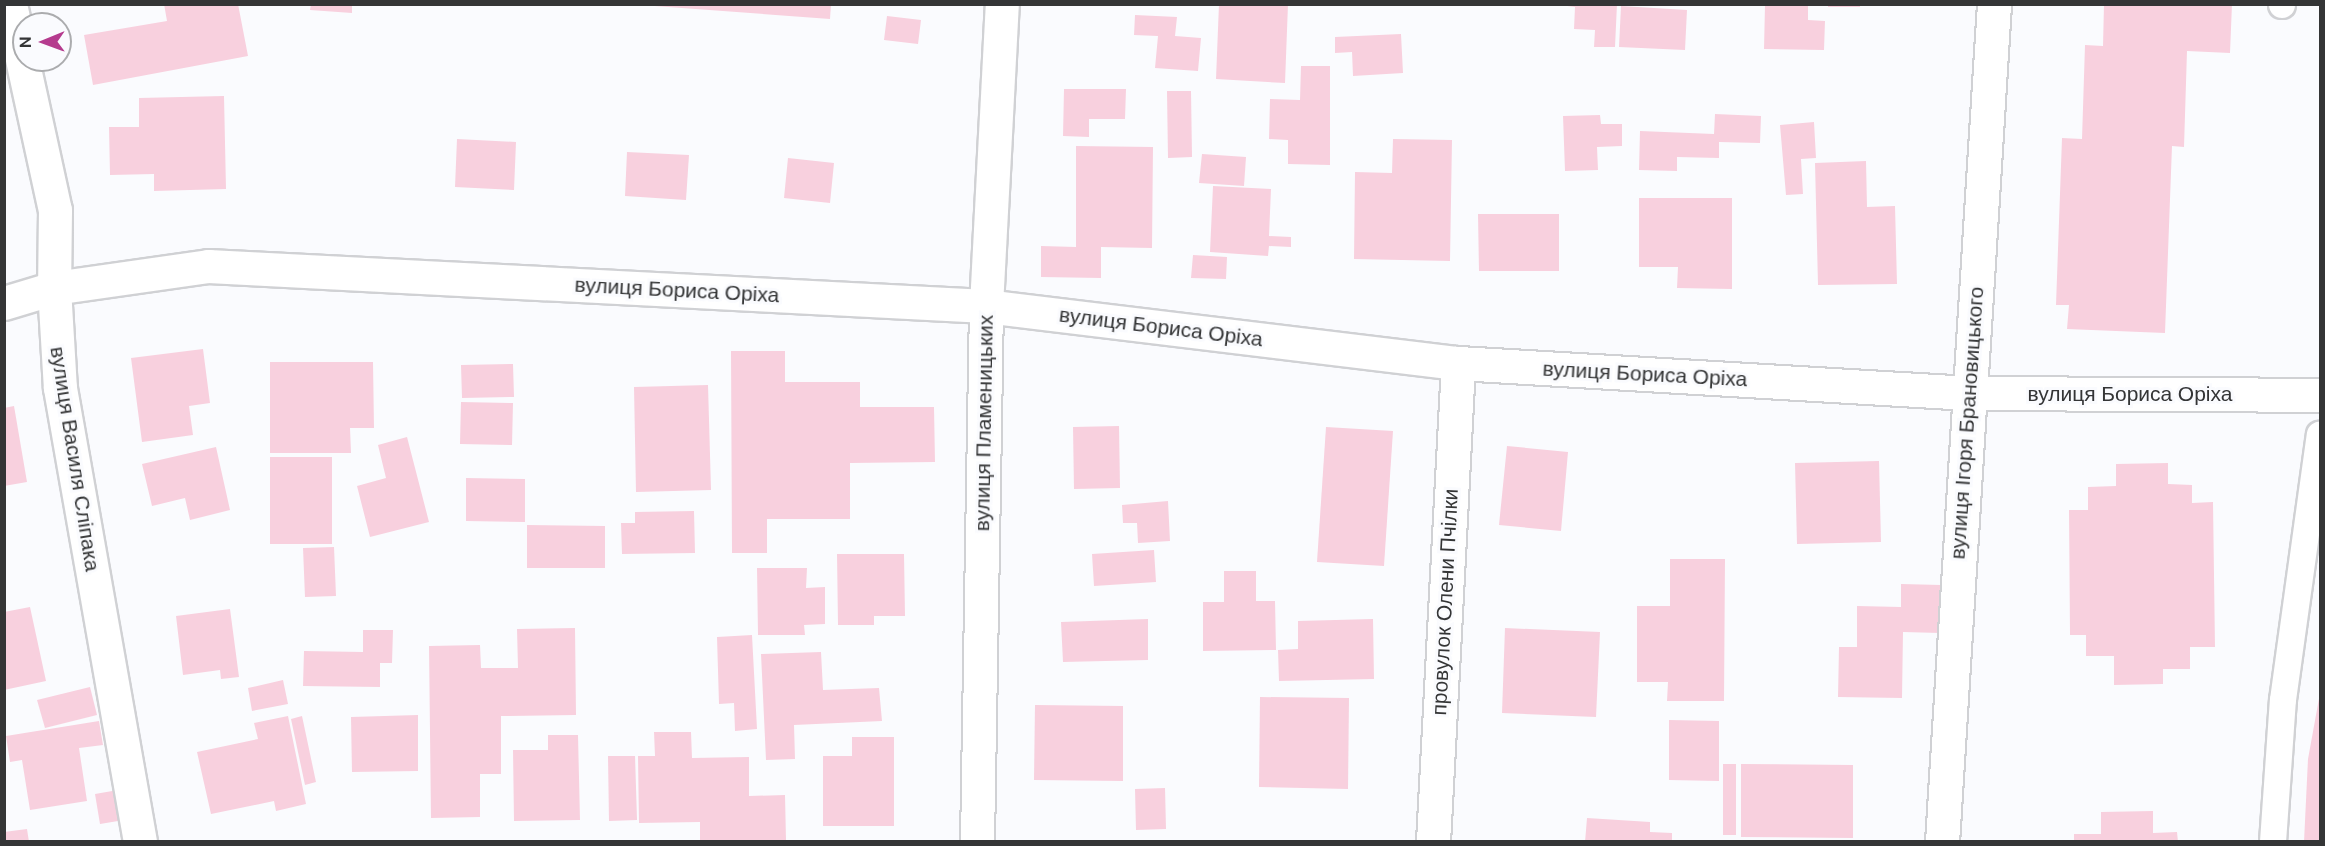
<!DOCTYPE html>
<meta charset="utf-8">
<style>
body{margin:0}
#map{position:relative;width:2325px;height:846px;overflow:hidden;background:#fafbfe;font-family:"DM Sans",sans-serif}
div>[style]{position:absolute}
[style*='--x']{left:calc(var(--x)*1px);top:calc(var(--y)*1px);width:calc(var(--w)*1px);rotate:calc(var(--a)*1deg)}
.building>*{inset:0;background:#f8d0de}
.roads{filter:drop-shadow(2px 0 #d0d1d4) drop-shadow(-2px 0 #d0d1d4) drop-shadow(0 2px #d0d1d4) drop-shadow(0 -2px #d0d1d4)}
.lane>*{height:26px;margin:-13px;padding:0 13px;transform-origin:13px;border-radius:13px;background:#fff}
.street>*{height:33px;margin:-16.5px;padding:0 16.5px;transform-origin:16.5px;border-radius:16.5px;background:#fff}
span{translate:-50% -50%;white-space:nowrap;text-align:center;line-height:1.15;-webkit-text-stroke:6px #fafbfe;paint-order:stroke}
.street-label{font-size:21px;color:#343536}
.frame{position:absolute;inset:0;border:6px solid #343536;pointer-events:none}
.north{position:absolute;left:12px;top:12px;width:60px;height:60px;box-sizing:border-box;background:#fafbfe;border:2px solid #abacae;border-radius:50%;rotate:269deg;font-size:16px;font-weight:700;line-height:24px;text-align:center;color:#343536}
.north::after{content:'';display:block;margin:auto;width:21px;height:27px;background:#b53b8e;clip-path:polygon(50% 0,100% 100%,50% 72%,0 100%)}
</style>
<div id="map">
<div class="building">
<i style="clip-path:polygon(164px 4px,238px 4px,248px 56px,93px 85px,84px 35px,167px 21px)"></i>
<i style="clip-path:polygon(311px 4px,352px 4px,352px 13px,310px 10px)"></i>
<i style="clip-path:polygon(627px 4px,831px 4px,830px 19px)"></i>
<i style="clip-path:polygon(1219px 4px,1288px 4px,1285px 83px,1216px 79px)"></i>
<i style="clip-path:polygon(1552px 4px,1617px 4px,1615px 47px,1594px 47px,1595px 30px,1574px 29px,1575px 7px)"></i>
<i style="clip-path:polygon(1828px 4px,1860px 4px,1860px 7px,1828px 7px)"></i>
<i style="clip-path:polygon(2104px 4px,2232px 4px,2230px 53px,2187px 51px,2184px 147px,2172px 146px,2165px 333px,2067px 329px,2069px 305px,2056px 305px,2062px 138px,2082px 139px,2085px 45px,2103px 46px)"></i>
<i style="clip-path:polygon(1765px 5px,1808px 5px,1808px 20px,1825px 21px,1824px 50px,1764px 49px)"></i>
<i style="clip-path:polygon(1621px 6px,1687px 10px,1685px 50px,1619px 47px)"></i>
<i style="clip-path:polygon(1135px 15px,1177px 17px,1175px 36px,1201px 38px,1198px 71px,1155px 68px,1158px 36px,1134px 35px)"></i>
<i style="clip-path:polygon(887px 16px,921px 20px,918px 44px,884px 40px)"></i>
<i style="clip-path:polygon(1401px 34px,1403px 73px,1353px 76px,1352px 52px,1335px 53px,1335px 37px)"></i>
<i style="clip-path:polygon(1301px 66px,1330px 66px,1330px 165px,1288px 164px,1288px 140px,1269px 139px,1270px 99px,1300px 100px)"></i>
<i style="clip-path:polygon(1064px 89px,1126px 89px,1125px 119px,1089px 119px,1089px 137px,1063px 136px)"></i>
<i style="clip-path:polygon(1167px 91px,1191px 91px,1192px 157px,1168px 158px)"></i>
<i style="clip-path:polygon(224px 96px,226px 189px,154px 191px,154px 174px,110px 175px,109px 127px,139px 127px,139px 98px)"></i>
<i style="clip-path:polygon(1715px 114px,1761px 116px,1760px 143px,1719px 142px,1719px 158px,1677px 157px,1677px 171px,1639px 170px,1640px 131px,1714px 134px)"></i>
<i style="clip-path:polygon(1600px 115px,1601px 124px,1622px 124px,1622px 146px,1597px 147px,1598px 170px,1565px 171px,1563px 116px)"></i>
<i style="clip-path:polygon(1814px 122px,1816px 158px,1801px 159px,1803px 194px,1786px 195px,1780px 125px)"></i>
<i style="clip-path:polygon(457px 139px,516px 142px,514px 190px,455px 187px)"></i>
<i style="clip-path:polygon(1393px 139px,1452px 140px,1450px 261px,1354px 259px,1355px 172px,1392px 173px)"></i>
<i style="clip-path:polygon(1076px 146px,1153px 147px,1152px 248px,1101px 247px,1101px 278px,1041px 277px,1041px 246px,1076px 247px)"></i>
<i style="clip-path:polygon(627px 152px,689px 155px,686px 200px,625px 196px)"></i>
<i style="clip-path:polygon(1202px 154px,1246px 157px,1244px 186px,1199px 183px)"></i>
<i style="clip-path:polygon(788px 158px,834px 163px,830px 203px,784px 198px)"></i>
<i style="clip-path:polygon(1866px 161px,1867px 207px,1895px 206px,1897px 284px,1818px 285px,1815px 163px)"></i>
<i style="clip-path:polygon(1213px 186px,1271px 189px,1269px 236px,1291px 237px,1291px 247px,1269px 246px,1268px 256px,1210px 252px)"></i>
<i style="clip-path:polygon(1639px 198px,1732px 198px,1732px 289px,1677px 288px,1678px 267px,1639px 267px)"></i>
<i style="clip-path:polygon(1478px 214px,1559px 214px,1559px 271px,1479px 271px)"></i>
<i style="clip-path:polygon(1193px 255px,1227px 257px,1226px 279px,1191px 278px)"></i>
<i style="clip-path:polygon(203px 349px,210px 403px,189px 406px,193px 435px,142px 442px,131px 358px)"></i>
<i style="clip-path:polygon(731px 351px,785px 351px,785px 382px,860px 382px,860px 407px,934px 407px,935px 462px,850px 463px,850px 519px,767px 519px,767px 553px,732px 553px)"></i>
<i style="clip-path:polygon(270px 362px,373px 362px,374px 428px,350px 428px,351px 453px,270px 453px)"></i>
<i style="clip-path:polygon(513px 364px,514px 397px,462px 398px,461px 365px)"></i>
<i style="clip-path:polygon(708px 385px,711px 490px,636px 492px,634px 387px)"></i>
<i style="clip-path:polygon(461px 402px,513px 403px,512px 445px,460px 444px)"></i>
<i style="clip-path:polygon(14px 406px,27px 482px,4px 486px,4px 408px)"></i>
<i style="clip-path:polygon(1119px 426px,1120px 488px,1074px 489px,1073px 427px)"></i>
<i style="clip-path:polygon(1326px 427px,1393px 431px,1384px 566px,1317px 562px)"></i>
<i style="clip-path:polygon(407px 437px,429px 522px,370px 537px,357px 486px,386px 478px,378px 445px)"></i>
<i style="clip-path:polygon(1507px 446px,1568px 452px,1561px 531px,1499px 525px)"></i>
<i style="clip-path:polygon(216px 447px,230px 510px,190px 520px,185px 498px,152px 506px,142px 464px)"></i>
<i style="clip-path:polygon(270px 457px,332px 457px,332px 544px,270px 544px)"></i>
<i style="clip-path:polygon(1879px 461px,1881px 542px,1797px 544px,1795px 463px)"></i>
<i style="clip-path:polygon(2168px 463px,2168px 484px,2192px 485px,2192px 503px,2213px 502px,2215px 647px,2190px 647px,2190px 669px,2163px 669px,2163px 684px,2114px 685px,2114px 656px,2086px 656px,2086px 635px,2070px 635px,2069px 510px,2088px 510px,2088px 487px,2116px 486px,2116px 464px)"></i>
<i style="clip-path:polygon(466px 478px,525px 479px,525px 522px,466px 521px)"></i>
<i style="clip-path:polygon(1168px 501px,1170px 541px,1138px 543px,1137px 523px,1123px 523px,1122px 505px)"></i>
<i style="clip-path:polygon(694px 511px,695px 553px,622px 554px,621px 523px,635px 523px,635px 512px)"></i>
<i style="clip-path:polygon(527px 525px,605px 526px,605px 568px,527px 568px)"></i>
<i style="clip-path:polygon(334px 547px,336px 596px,305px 597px,303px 548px)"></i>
<i style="clip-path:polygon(1154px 550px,1156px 582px,1094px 586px,1092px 554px)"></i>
<i style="clip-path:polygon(837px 554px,904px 554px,905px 616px,874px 616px,874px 625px,838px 625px)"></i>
<i style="clip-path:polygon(1670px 559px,1725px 559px,1724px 701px,1667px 701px,1668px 682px,1637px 682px,1637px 606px,1670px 606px)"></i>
<i style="clip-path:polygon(757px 568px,807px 568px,806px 588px,825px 587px,825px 624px,804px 625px,805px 635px,758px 635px)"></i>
<i style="clip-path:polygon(1224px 571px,1256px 571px,1256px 601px,1275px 601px,1276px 650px,1203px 651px,1203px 602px,1224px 602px)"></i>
<i style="clip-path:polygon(1901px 584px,1941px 585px,1940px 633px,1903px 632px,1902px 698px,1838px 697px,1839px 647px,1857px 647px,1857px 606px,1901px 607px)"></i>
<i style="clip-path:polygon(30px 607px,46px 681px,4px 690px,4px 612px)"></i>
<i style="clip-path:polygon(230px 609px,239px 677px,221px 679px,220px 670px,183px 675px,176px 616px)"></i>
<i style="clip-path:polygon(1148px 619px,1148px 660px,1063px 662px,1061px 622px)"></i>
<i style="clip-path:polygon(1373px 619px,1374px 679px,1279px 681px,1278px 650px,1298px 649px,1298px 621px)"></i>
<i style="clip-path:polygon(575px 628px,576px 715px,501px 716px,501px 774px,480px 774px,480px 817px,431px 818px,429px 646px,480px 645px,481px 668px,518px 668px,517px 629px)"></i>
<i style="clip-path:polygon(1505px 628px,1600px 632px,1596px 717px,1502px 713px)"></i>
<i style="clip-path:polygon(363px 630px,393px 630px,392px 663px,380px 663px,380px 687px,303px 686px,304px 651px,363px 652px)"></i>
<i style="clip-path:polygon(752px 635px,757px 729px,735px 731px,734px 703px,719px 704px,717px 637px)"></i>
<i style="clip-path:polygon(821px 652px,823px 690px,879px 688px,882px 721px,794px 725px,795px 759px,766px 760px,761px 654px)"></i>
<i style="clip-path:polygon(283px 680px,288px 704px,252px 711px,248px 688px)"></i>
<i style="clip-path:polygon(90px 687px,97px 715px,45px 728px,37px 700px)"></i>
<i style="clip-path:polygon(2320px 693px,2320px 842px,2304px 842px,2308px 759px)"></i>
<i style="clip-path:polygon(1260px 697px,1349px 698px,1348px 789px,1259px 787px)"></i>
<i style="clip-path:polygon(1035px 705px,1123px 706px,1123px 781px,1034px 780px)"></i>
<i style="clip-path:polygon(418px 715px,418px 771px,352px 772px,351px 717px)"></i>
<i style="clip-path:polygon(288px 716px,306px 804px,276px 811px,274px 801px,211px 814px,197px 752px,258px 739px,254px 723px)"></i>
<i style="clip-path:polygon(302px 716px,316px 782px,305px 785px,291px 719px)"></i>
<i style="clip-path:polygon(1669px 720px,1719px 721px,1719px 781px,1669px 780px)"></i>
<i style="clip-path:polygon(99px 721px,103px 745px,79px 748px,87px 801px,30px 810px,22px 760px,10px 762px,6px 736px)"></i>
<i style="clip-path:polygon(654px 732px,691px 732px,692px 758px,749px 757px,749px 796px,785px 795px,786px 840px,700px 842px,700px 822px,639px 823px,638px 756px,655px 756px)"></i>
<i style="clip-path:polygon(548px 735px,578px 735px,580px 820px,514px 821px,513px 750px,548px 750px)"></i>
<i style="clip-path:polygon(852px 737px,894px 737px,894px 826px,823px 826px,823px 756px,852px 756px)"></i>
<i style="clip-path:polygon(608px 756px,635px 756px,637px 820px,609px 821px)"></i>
<i style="clip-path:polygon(1723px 764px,1736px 764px,1736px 835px,1723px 835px)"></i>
<i style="clip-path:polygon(1741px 764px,1853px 765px,1853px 838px,1741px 837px)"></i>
<i style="clip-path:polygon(1165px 788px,1166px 829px,1136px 830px,1135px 789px)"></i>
<i style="clip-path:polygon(118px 790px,124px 820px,100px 824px,95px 794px)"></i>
<i style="clip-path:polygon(2153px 811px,2153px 833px,2177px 832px,2178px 842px,2074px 842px,2074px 834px,2101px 834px,2101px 812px)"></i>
<i style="clip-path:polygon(1587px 818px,1650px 822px,1650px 832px,1672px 833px,1672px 842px,1585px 842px)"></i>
<i style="clip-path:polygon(27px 829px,29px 842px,4px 842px,4px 832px)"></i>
</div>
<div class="roads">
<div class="lane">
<i style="--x:2282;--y:5;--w:1;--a:-90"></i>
<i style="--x:2273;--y:842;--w:142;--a:-86"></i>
<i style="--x:2283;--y:700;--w:268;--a:-82.1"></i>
</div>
<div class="street">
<i style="--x:10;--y:4;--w:211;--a:77.7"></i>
<i style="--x:55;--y:210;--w:78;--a:90.7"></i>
<i style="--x:54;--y:288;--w:100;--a:86.6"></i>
<i style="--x:60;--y:388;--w:461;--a:80"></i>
<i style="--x:4;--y:303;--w:52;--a:-16.7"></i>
<i style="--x:54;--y:288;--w:156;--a:-8.1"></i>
<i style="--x:208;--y:266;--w:779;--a:2.94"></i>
<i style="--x:986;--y:306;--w:475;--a:6.9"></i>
<i style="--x:1458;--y:363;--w:512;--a:3.36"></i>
<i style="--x:1969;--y:393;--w:351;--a:0.3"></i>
<i style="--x:977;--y:842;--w:536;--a:-89.04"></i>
<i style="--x:986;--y:306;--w:302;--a:-87"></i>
<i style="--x:1433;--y:842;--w:480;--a:-87"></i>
<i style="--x:1942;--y:842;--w:840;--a:-86.45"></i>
</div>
</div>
<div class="street-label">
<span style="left:677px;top:290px;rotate:3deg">вулиця Бориса Оріха</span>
<span style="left:1161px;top:327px;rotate:7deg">вулиця Бориса Оріха</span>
<span style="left:1645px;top:374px;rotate:3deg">вулиця Бориса Оріха</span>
<span style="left:2130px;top:394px">вулиця Бориса Оріха</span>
<span style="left:984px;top:423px;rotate:-89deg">вулиця Пламеницьких</span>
<span style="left:1967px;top:423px;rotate:-86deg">вулиця Ігоря Брановицького</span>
<span style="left:75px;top:459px;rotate:81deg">вулиця Василя Сліпака</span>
<span style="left:1445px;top:602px;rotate:-87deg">провулок Олени Пчілки</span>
</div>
<div class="frame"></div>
<div class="north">N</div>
</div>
